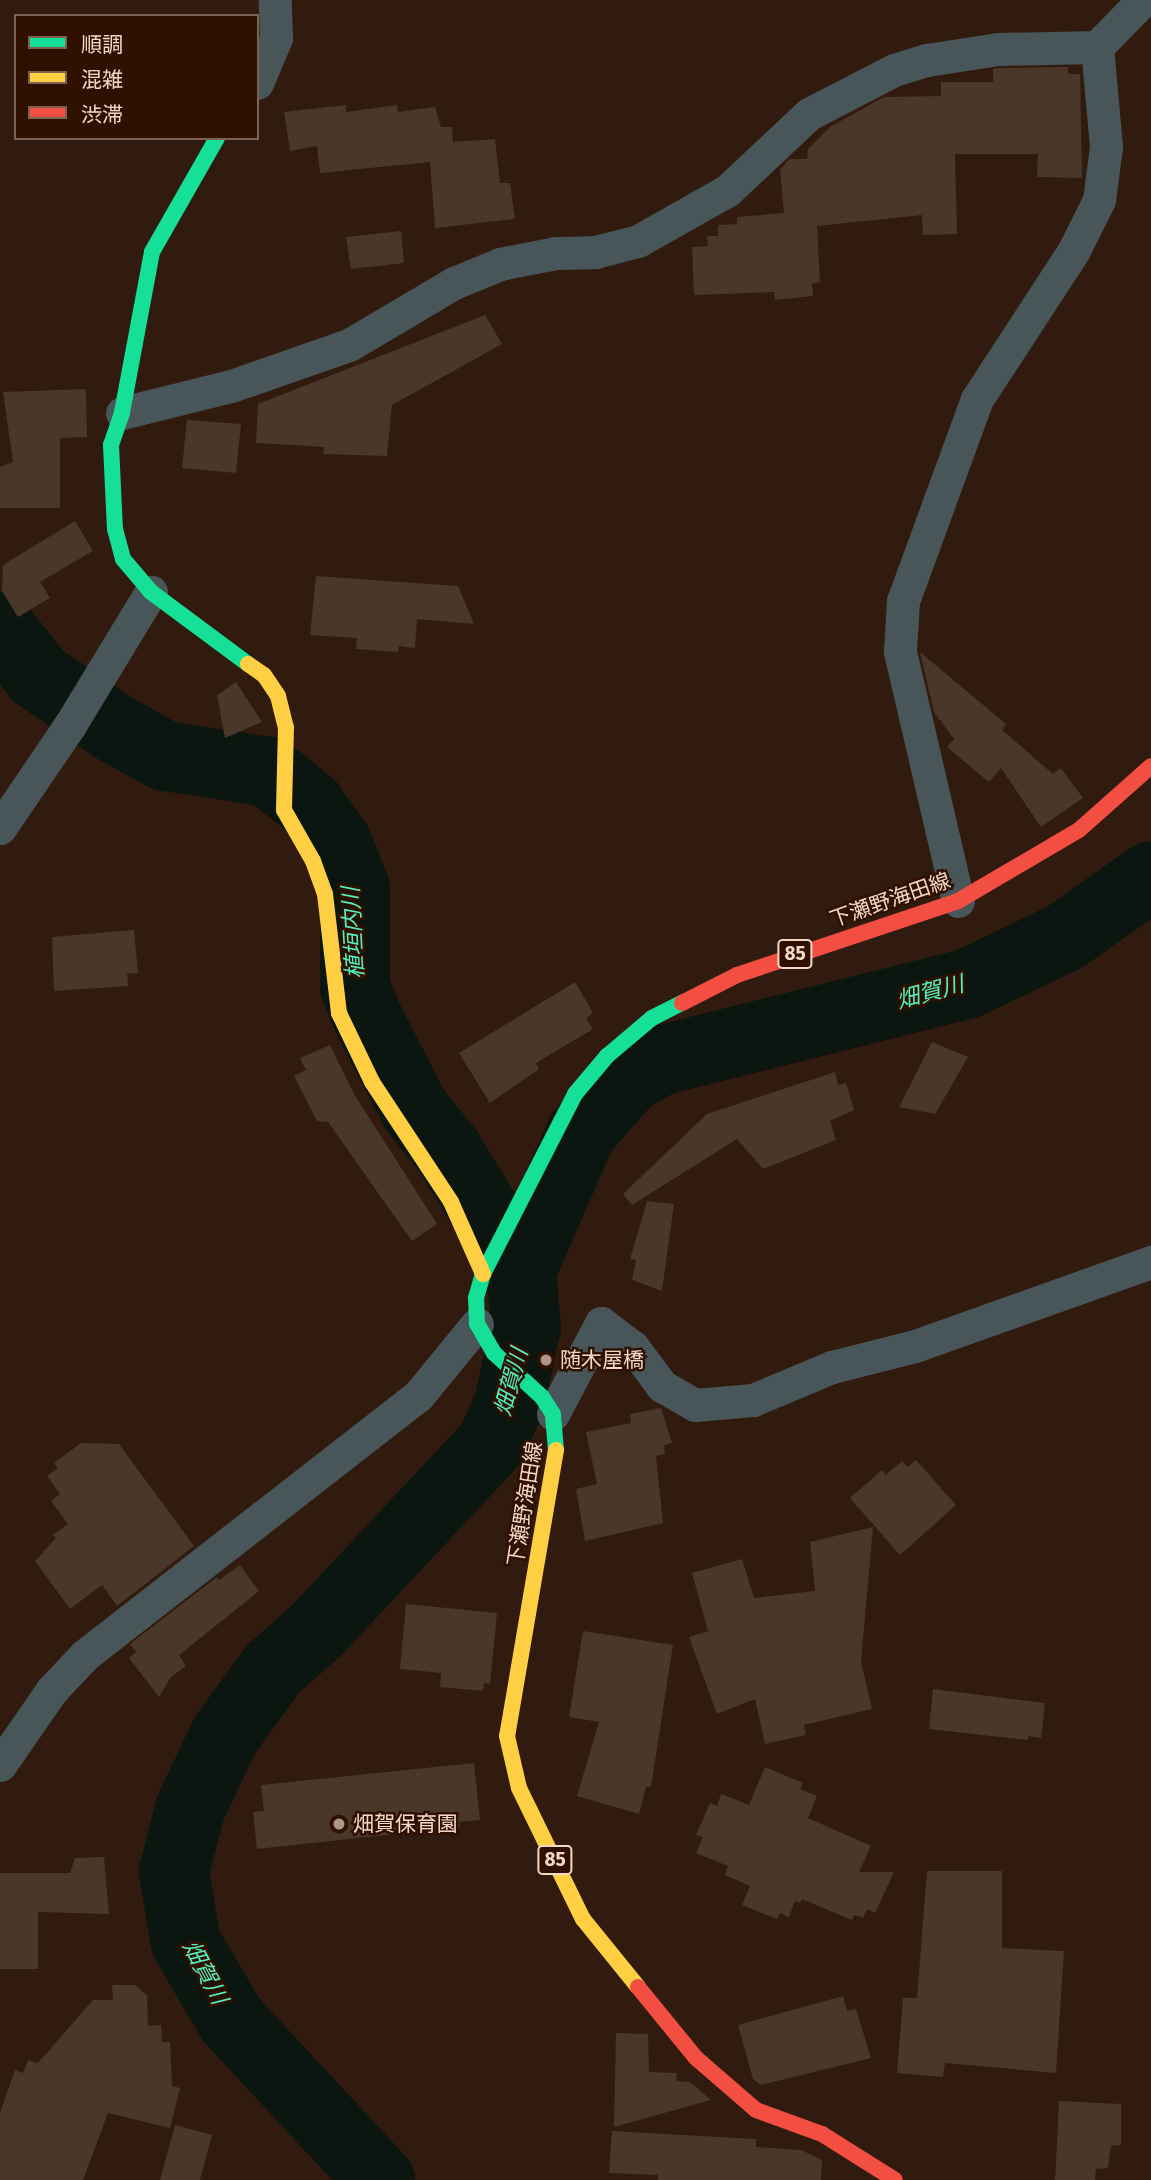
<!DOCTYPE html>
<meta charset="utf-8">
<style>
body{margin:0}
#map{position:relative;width:1151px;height:2180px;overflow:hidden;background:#311b0e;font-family:"Fira Sans","Noto Sans JP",sans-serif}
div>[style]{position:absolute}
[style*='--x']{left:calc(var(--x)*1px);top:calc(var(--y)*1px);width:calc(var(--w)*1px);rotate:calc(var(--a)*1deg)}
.river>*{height:70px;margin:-35px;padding:0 35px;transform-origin:35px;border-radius:35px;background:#0b1611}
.building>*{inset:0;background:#493729}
.street>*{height:33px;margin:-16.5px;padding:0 16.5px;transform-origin:16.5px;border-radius:16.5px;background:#485659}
.fast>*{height:16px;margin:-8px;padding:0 8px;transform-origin:8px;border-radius:8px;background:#16e098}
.slow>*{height:16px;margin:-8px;padding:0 8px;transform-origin:8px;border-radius:8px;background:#ffcf43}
.jam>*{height:16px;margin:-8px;padding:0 8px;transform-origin:8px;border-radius:8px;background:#f24e42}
.dots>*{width:19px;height:19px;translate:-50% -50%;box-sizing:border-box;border:4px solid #301100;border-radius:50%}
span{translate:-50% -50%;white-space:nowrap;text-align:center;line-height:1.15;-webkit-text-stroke:5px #301100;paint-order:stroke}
.shield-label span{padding:2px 5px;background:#301100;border:2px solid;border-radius:5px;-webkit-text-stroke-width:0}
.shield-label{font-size:19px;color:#f3d8c9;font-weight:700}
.street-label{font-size:21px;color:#f3d8c9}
.poi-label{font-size:21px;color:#f3d8c9}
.left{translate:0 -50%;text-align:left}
.water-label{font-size:23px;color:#51f0c2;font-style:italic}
.legend{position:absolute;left:14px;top:14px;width:245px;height:126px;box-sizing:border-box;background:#301100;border:2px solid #7e6150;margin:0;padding:9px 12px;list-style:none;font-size:21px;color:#f3d8c9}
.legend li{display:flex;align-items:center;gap:14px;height:35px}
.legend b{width:35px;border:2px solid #7e6150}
</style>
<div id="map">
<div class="river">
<i style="--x:0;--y:627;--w:62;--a:52.2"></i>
<i style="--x:38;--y:676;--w:94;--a:34.2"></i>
<i style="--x:116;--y:729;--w:56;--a:28.9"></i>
<i style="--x:165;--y:756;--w:105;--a:8.7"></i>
<i style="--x:269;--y:772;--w:53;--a:38.8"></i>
<i style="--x:310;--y:805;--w:47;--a:54.6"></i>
<i style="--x:337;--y:843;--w:48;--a:68.2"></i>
<i style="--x:355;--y:888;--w:99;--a:90"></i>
<i style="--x:355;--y:987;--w:35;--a:68"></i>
<i style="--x:368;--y:1019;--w:102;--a:62.7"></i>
<i style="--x:415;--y:1110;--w:53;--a:51.2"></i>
<i style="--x:448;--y:1151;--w:140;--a:58.7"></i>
<i style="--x:380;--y:2180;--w:217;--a:-132.9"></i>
<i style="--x:232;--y:2021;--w:91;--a:-120.5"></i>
<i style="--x:186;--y:1943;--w:72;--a:-99.6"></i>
<i style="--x:174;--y:1872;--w:65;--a:-75.7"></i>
<i style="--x:190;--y:1809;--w:82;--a:-64.7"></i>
<i style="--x:225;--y:1735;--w:82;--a:-54"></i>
<i style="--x:273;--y:1669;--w:59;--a:-41.6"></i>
<i style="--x:317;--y:1630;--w:256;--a:-46.9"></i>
<i style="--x:492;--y:1443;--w:43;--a:-66.4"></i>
<i style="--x:509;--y:1404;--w:79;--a:-77.6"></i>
<i style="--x:526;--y:1327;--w:56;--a:-95.1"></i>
<i style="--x:521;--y:1271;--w:150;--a:-66.5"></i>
<i style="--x:581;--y:1133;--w:73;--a:-48.9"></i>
<i style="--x:629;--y:1078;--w:38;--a:-29"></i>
<i style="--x:662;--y:1060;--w:314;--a:-14"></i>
<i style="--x:967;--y:984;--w:109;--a:-25.6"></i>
<i style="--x:1065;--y:937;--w:105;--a:-35.3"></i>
</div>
<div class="building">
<i style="clip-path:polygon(1068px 67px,1068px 74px,1080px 74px,1082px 178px,1037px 177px,1038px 154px,955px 154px,957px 234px,923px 235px,922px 215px,817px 226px,820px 282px,812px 284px,813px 296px,775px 300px,774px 292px,694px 295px,692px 247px,708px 246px,707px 236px,718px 236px,718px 225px,737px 224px,737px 217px,784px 213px,780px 170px,789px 159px,807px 159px,808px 149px,830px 127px,884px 97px,941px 96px,941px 82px,993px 82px,993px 69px,1000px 68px)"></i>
<i style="clip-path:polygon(346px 105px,346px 112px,397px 105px,398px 112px,435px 107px,441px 127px,452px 127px,453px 142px,495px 139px,500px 183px,510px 183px,515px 219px,435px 228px,430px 162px,320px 173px,317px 146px,290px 151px,284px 112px)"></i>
<i style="clip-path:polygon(401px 231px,404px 263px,351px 269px,346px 237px)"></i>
<i style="clip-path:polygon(485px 315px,502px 344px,392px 405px,387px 456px,323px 454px,324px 447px,256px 443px,258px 404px)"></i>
<i style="clip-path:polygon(86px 389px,87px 437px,60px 438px,60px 508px,0 508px,0 467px,13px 462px,3px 392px)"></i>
<i style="clip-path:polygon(187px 420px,241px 424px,236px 473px,182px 468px)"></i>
<i style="clip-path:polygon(75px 521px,93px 551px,40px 582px,50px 598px,18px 617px,2px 591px,3px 565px)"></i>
<i style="clip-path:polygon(316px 576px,458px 586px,474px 624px,417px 619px,415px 648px,399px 646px,398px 652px,356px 649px,357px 638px,310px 635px)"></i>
<i style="clip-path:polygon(920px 652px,1006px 724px,1002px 730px,1053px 774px,1061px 768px,1083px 798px,1041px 827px,1001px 768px,989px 782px,947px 747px,954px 739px,934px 712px)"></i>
<i style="clip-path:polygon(236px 682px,262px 722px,225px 738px,217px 695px)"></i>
<i style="clip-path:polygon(134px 930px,138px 973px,127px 974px,128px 986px,54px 991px,52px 937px)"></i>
<i style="clip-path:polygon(575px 982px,593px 1013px,586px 1018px,593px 1029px,536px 1063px,539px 1069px,490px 1103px,459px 1053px)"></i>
<i style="clip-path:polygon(932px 1042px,968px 1057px,935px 1114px,899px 1107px)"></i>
<i style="clip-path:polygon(330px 1045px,354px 1094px,437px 1224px,412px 1241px,328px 1122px,317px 1121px,294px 1076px,306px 1070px,300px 1058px)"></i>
<i style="clip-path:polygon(835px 1072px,838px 1085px,846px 1083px,854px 1110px,830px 1121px,836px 1140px,763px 1169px,737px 1139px,632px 1205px,623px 1194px,707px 1114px)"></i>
<i style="clip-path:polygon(647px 1201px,674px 1204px,662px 1291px,632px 1280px,636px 1260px,630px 1259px)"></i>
<i style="clip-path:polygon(661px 1408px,672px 1443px,664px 1445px,665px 1454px,656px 1456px,663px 1523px,585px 1541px,576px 1489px,597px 1484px,586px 1432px,631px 1423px,630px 1414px)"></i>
<i style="clip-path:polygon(81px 1443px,119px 1444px,194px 1546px,117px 1606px,102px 1585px,70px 1609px,35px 1561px,56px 1538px,53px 1535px,68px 1524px,51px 1501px,60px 1494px,47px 1476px,58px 1468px,54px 1463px)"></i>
<i style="clip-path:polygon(916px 1460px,956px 1505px,900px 1555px,850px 1498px,882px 1470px,886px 1475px,902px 1461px,908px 1467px)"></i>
<i style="clip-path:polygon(873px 1527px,861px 1661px,872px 1709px,804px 1725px,806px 1735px,765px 1744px,755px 1699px,717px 1714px,689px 1637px,708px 1631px,692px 1573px,742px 1559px,754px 1598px,815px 1591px,810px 1542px)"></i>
<i style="clip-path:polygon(240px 1565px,259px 1591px,179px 1655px,186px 1666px,171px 1677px,159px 1697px,129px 1658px,136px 1652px,130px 1644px,217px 1577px,219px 1580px)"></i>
<i style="clip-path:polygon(406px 1604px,497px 1613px,490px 1684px,484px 1683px,483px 1691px,440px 1687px,441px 1673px,400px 1669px)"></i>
<i style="clip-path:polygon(583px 1631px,673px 1645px,651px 1787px,646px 1787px,639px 1814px,577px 1796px,599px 1722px,569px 1717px)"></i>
<i style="clip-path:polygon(933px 1689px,1045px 1703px,1041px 1738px,1028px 1736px,1028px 1740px,929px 1729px)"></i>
<i style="clip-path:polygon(474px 1763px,480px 1820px,459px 1822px,460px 1827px,257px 1849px,253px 1812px,264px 1811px,261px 1785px)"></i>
<i style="clip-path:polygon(765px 1767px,803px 1783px,800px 1789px,817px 1796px,808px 1818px,871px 1846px,859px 1872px,894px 1872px,875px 1913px,867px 1909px,863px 1918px,854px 1915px,852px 1920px,802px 1899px,800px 1903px,795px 1901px,789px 1917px,780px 1913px,777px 1919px,742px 1905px,750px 1886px,725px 1875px,728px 1866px,696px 1853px,703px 1837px,696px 1835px,710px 1803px,717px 1806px,721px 1794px,749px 1805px)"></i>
<i style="clip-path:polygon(104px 1857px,109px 1914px,38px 1912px,38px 1969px,0 1969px,0 1873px,70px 1873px,75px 1858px)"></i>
<i style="clip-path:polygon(927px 1871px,1002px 1871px,1002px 1948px,1064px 1951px,1056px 2073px,945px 2063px,943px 2077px,897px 2073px,903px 1998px,917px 1998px)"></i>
<i style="clip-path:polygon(112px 1985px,135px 1985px,147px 1995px,148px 2026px,161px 2025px,162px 2042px,170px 2042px,172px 2086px,180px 2088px,170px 2128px,108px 2113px,83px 2180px,0 2180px,0 2113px,15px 2070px,23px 2073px,28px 2060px,38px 2063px,93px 2000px,113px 2000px)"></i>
<i style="clip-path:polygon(843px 1996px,847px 2011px,856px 2009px,871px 2058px,761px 2085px,753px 2079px,738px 2025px)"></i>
<i style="clip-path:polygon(616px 2033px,648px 2034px,649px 2072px,677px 2073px,676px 2081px,690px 2082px,711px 2100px,614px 2127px)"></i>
<i style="clip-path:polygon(1059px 2101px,1121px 2104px,1121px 2145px,1111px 2146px,1108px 2168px,1096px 2169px,1095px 2180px,1055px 2180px)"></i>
<i style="clip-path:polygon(175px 2125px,212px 2135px,200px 2180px,160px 2180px)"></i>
<i style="clip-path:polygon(612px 2131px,756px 2139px,756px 2147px,801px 2150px,822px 2160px,821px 2180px,658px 2180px,658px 2175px,609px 2173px)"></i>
</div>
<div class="street">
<i style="--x:257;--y:83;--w:49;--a:-67.1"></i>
<i style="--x:276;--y:38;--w:38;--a:-92"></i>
<i style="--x:122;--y:413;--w:112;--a:-13.9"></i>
<i style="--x:231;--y:386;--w:125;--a:-19.2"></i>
<i style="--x:349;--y:345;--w:122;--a:-30.6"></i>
<i style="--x:454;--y:283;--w:50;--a:-22.4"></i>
<i style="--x:500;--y:264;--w:57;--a:-11.1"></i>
<i style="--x:556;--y:253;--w:39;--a:-1"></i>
<i style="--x:595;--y:252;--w:44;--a:-14.3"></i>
<i style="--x:638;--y:241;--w:103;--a:-29.5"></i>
<i style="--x:728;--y:190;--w:111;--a:-43.2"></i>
<i style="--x:809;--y:114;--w:96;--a:-27.4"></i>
<i style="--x:894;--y:70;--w:34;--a:-17"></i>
<i style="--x:927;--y:60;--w:72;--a:-8.8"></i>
<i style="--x:998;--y:49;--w:99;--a:-1.2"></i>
<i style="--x:1097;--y:47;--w:66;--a:-45.6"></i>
<i style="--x:0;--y:828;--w:125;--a:-55.8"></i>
<i style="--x:70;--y:725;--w:156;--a:-58.7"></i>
<i style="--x:958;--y:901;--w:257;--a:-103.1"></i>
<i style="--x:900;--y:651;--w:50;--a:-86.6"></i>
<i style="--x:903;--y:601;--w:215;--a:-69.9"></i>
<i style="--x:977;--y:399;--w:178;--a:-56.9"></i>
<i style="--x:1074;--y:250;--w:56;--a:-63.4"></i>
<i style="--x:1099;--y:200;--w:53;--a:-82.5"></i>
<i style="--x:1106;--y:147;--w:100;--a:-95.1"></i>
<i style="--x:553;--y:1414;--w:103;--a:-62.2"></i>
<i style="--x:601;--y:1323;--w:40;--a:37"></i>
<i style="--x:633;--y:1347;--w:49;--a:53.4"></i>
<i style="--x:662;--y:1386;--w:38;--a:30"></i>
<i style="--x:695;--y:1405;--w:58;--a:-4.9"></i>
<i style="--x:753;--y:1400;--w:86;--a:-22.7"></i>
<i style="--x:832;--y:1367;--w:86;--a:-14.2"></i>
<i style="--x:915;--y:1346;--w:251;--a:-19.6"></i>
<i style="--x:0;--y:1765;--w:91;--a:-55.3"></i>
<i style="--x:52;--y:1690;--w:48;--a:-46.7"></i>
<i style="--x:85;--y:1655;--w:422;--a:-37.9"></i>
<i style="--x:418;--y:1396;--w:93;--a:-50.7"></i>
</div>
<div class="fast">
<i style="--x:217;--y:138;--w:131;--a:119.7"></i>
<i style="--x:152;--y:252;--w:164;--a:100.6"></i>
<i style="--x:122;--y:413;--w:34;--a:109"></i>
<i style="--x:111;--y:445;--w:84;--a:87.3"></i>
<i style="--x:115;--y:529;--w:31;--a:75"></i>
<i style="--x:123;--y:559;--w:43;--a:49.7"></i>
<i style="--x:151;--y:592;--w:121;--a:36.6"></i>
<i style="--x:556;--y:1450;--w:36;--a:-95"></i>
<i style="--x:553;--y:1414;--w:20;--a:-123"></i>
<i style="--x:542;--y:1397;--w:65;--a:-137.5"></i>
<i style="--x:494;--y:1353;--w:34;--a:-120"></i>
<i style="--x:477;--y:1324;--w:26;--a:-92"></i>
<i style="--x:476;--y:1298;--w:25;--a:-74"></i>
<i style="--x:483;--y:1274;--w:202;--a:-62.9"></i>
<i style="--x:575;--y:1094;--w:50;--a:-49.9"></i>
<i style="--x:607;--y:1056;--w:59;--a:-40.2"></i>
<i style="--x:652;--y:1018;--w:34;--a:-27"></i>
</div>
<div class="slow">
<i style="--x:248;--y:664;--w:19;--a:35"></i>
<i style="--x:264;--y:675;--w:25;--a:56"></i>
<i style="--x:278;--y:696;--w:32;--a:76"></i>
<i style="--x:286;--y:727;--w:83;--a:91.4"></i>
<i style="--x:284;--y:810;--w:59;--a:60.4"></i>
<i style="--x:313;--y:861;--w:35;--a:70"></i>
<i style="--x:325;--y:894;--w:120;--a:83.3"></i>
<i style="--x:339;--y:1013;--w:76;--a:64.4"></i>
<i style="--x:372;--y:1082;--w:144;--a:56.6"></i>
<i style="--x:451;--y:1202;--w:79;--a:66"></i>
<i style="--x:556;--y:1450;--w:290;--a:99.7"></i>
<i style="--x:507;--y:1736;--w:53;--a:77"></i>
<i style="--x:519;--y:1788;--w:146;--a:64"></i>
<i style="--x:583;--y:1919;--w:87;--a:51"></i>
</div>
<div class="jam">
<i style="--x:682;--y:1003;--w:62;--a:-27"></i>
<i style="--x:737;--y:975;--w:233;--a:-18.5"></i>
<i style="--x:958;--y:901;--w:140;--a:-30.4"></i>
<i style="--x:1079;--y:830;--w:96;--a:-41.6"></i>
<i style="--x:638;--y:1987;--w:92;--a:50.8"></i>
<i style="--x:696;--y:2058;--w:79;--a:40.9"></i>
<i style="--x:756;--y:2110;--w:70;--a:20"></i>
<i style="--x:822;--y:2134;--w:86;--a:32.2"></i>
</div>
<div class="dots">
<i style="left:546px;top:1360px;background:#af9688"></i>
<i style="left:339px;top:1824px;background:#af9688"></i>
</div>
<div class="shield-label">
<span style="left:795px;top:954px">85</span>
<span style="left:555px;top:1860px">85</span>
</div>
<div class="street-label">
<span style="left:890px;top:900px;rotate:-19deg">下瀬野海田線</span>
<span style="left:525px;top:1504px;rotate:-81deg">下瀬野海田線</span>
</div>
<div class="poi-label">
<span class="left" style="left:560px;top:1360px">随木屋橋</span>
<span class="left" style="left:353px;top:1824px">畑賀保育園</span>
</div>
<div class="water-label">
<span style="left:353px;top:933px;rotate:-93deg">植垣内川</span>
<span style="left:930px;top:992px;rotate:-15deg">畑賀川</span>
<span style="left:511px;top:1382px;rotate:-75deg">畑賀川</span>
<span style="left:205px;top:1972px;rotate:62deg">畑賀川</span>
</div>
<ul class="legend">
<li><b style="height:9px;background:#16e098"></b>順調</li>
<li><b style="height:9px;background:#ffcf43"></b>混雑</li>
<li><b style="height:9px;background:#f24e42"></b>渋滞</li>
</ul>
</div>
